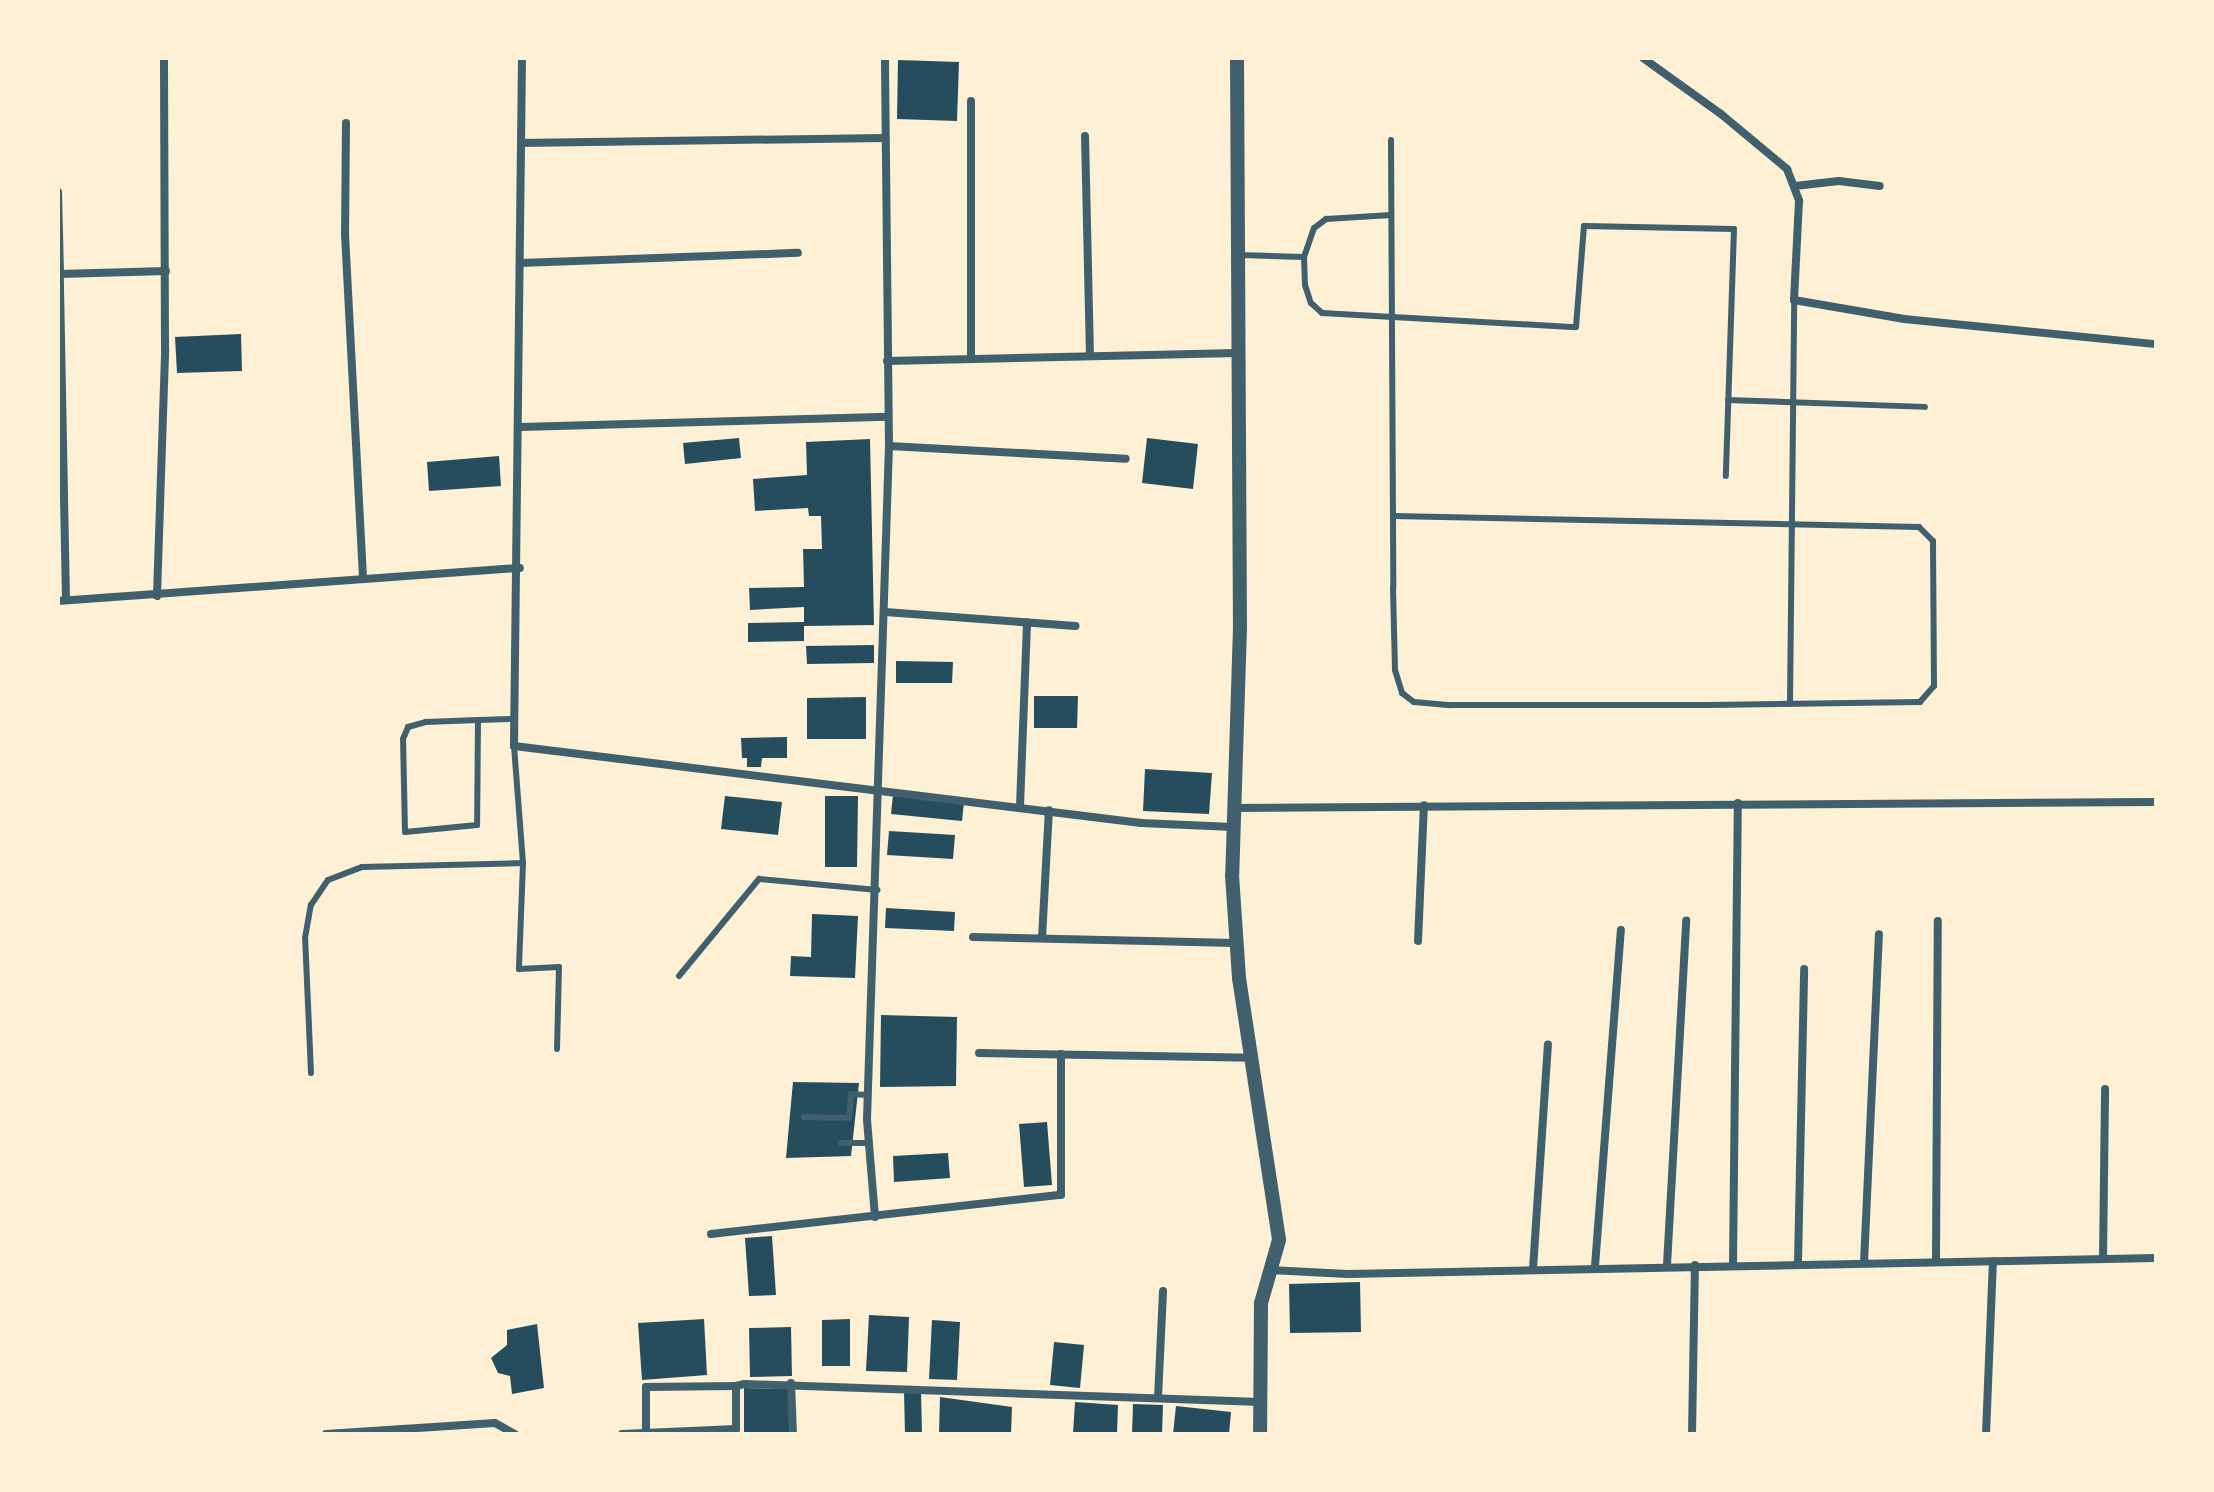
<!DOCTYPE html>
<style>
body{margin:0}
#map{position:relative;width:2214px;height:1492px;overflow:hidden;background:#fdf0d5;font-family:"DejaVu Sans",sans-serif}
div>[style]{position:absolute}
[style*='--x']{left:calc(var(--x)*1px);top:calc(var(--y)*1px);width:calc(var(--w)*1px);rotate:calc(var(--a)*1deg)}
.building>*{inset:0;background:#264d5e}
.service>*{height:6px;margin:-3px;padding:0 3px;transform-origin:3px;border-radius:3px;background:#3f606c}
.minor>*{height:8px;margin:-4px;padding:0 4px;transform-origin:4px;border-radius:4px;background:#3f606c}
.tertiary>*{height:14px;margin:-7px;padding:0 7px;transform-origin:7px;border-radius:7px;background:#3f606c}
span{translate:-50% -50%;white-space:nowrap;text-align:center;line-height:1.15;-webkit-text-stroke:7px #fdf0d5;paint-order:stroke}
.frame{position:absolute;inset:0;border:60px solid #fdf0d5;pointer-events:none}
</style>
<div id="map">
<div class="building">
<i style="clip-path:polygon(898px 60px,959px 62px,957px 121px,897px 119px)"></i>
<i style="clip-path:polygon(241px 334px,242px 371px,177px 373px,175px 337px)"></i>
<i style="clip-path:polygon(739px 438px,741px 458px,685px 464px,683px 443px)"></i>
<i style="clip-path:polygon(1147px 438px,1198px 444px,1193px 489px,1142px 483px)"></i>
<i style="clip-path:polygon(870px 439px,874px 625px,804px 626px,804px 641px,748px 642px,748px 623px,804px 622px,804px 607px,750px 610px,749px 588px,804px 587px,803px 549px,822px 549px,821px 516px,809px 516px,808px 508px,755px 511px,753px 479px,807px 475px,806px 442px)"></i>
<i style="clip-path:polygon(499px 456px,501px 486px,429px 491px,427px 462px)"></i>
<i style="clip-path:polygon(874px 645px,874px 663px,807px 664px,806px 646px)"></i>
<i style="clip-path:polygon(896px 661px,953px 662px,952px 683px,896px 683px)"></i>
<i style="clip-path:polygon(1034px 696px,1078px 696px,1077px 728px,1034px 728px)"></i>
<i style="clip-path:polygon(866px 697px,866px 739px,807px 739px,807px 698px)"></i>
<i style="clip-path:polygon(787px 737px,787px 758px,762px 758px,761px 767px,747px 767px,747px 758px,742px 758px,741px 738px)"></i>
<i style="clip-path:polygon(1145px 769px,1212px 773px,1209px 814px,1143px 811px)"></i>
<i style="clip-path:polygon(893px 795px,964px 802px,962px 821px,891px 814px)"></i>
<i style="clip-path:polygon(725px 796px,782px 802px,778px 835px,721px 829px)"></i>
<i style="clip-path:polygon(825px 796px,858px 796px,857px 867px,825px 867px)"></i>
<i style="clip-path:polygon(889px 831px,955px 835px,953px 859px,887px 855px)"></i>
<i style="clip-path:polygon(886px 908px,955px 912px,954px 931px,885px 928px)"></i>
<i style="clip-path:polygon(812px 914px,858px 916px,855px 978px,790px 976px,791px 956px,811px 957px)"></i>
<i style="clip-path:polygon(881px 1015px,957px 1017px,956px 1086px,880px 1087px)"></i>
<i style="clip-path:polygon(793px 1082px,859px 1083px,851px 1156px,786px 1158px)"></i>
<i style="clip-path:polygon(1047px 1122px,1052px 1185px,1024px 1187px,1019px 1124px)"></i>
<i style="clip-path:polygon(948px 1153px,950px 1178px,894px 1182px,893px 1156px)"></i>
<i style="clip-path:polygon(772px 1236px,776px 1295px,749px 1296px,745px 1238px)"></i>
<i style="clip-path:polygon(1360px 1282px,1361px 1332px,1290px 1333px,1289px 1284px)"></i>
<i style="clip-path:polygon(869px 1315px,909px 1317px,907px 1372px,866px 1371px)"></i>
<i style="clip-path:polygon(704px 1319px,707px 1375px,642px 1380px,638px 1323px)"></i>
<i style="clip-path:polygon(850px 1319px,850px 1366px,822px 1366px,822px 1320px)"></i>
<i style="clip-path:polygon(932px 1320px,960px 1322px,957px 1380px,929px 1379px)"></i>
<i style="clip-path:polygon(537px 1324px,544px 1388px,512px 1394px,510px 1376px,498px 1373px,491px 1358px,507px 1345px,507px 1330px)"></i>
<i style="clip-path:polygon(791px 1327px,792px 1376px,750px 1377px,749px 1328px)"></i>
<i style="clip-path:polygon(1054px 1342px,1084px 1345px,1080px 1388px,1050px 1385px)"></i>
<i style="clip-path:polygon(744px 1388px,790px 1389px,789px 1434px,744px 1434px)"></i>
<i style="clip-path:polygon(904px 1392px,921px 1392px,922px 1434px,905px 1434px)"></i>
<i style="clip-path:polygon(940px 1397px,1012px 1407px,1011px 1434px,939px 1434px)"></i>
<i style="clip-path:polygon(1075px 1402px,1118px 1405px,1117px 1434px,1073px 1434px)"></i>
<i style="clip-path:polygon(1133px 1404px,1163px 1405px,1162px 1434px,1132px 1434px)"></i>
<i style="clip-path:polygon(1176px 1406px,1231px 1412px,1229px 1434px,1173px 1434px)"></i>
</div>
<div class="service">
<i style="--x:1391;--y:140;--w:448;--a:89.7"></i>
<i style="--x:1393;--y:588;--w:82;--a:88.6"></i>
<i style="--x:1395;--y:670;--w:24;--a:73"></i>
<i style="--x:1402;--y:693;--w:15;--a:37"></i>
<i style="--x:1414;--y:702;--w:37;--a:5"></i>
<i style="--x:1451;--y:705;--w:259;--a:0"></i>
<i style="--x:1710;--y:705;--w:210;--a:-0.8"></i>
<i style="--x:1920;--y:702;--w:21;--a:-49"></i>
<i style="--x:1934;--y:686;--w:145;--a:-90.4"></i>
<i style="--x:1933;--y:541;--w:20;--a:-135"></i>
<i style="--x:1919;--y:527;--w:526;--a:-178.8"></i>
<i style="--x:1391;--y:215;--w:65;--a:176.5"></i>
<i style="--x:1326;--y:219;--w:15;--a:143"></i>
<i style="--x:1314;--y:228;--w:31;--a:109"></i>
<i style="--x:1304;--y:257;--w:28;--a:88"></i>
<i style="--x:1305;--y:285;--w:19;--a:72"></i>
<i style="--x:1311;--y:303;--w:15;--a:42"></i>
<i style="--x:1322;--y:313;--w:254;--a:3.2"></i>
<i style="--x:1576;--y:327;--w:101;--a:-85.5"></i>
<i style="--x:1584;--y:226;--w:150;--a:1.1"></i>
<i style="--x:1734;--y:229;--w:247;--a:91.9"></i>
<i style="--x:1240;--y:255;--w:64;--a:1.8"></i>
<i style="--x:1728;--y:400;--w:197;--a:2"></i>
<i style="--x:1790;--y:704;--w:404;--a:-89.4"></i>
<i style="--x:478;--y:720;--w:105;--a:90.5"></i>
<i style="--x:477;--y:825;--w:72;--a:174.4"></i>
<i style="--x:405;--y:832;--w:93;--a:-91.2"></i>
<i style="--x:403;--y:739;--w:13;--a:-67"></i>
<i style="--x:408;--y:727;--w:19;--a:-16"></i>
<i style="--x:426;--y:722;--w:52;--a:-2.2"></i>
<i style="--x:478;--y:720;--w:37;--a:-2"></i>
<i style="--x:514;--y:746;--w:117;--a:85.6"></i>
<i style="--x:523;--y:863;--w:106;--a:92.2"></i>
<i style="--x:519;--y:969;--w:40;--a:-2.9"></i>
<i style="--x:559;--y:967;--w:82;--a:91.4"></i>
<i style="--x:679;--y:976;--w:126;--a:-50.5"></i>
<i style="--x:759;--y:879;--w:119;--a:5.3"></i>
<i style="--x:311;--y:1073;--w:135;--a:-92.5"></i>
<i style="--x:305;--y:938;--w:34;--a:-80"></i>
<i style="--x:311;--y:905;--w:30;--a:-56"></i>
<i style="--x:328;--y:880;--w:36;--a:-21"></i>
<i style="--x:362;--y:867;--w:161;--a:-1.4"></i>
<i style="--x:804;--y:1117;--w:45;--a:1.3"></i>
<i style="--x:849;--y:1118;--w:24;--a:-85"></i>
<i style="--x:851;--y:1094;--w:17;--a:3"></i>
<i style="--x:841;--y:1143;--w:28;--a:0"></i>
</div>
<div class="minor">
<i style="--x:522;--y:58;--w:688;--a:90.67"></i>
<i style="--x:514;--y:746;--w:632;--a:7"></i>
<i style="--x:1141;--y:823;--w:92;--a:2.5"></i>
<i style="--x:1643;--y:58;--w:96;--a:35.7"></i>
<i style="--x:1721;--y:114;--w:86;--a:39.8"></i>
<i style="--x:1787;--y:169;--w:34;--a:69"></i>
<i style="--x:1799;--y:201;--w:99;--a:92.9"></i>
<i style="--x:1794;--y:300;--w:112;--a:9.8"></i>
<i style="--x:1904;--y:319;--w:253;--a:5.7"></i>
<i style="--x:346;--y:123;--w:111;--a:90.5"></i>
<i style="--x:345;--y:234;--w:345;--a:87"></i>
<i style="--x:1085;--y:136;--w:219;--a:88.7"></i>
<i style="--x:521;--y:143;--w:364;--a:-0.8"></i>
<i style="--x:1795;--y:186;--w:44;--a:-6.5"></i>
<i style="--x:1839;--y:181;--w:41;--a:7"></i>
<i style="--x:58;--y:192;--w:82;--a:88.6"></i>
<i style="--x:521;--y:263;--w:277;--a:-2.1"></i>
<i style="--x:971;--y:358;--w:257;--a:-90"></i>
<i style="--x:887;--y:361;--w:350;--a:-1.3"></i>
<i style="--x:521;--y:427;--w:367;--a:-1.6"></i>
<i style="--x:889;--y:446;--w:237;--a:3.1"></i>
<i style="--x:157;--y:596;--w:247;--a:-88.1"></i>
<i style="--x:165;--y:349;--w:291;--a:-90.2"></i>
<i style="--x:66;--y:600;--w:326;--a:-91.1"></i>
<i style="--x:60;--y:274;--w:106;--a:-1.6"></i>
<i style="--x:58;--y:601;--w:463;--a:-4.1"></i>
<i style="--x:885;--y:612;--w:191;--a:4.2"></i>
<i style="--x:1020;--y:806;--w:184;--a:-87.8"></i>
<i style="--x:1233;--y:808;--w:923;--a:-0.37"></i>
<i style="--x:973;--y:937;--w:263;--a:1.3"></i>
<i style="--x:1042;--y:938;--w:128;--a:-86.9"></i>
<i style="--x:1418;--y:941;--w:136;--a:-87.5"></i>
<i style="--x:979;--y:1053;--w:273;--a:1"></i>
<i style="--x:875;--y:1217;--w:98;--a:-94.7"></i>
<i style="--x:867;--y:1119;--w:673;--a:-88.13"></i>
<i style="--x:889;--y:446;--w:388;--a:-90.6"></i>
<i style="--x:711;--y:1234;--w:352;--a:-6.4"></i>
<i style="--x:1061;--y:1195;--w:141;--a:-90"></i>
<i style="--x:2103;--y:1259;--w:170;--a:-89.3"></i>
<i style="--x:1936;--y:1261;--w:340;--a:-89.7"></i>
<i style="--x:1798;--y:1263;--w:294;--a:-88.8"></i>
<i style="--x:1864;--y:1263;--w:329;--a:-87.4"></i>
<i style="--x:1667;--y:1265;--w:345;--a:-86.8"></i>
<i style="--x:1733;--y:1265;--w:462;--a:-89.4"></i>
<i style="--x:1595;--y:1266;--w:337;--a:-85.6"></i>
<i style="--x:1533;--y:1269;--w:225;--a:-86.2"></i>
<i style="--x:1269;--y:1270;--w:79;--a:2.9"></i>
<i style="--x:1348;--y:1274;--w:808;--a:-1.13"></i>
<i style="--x:791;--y:1383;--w:51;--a:87.8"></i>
<i style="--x:1158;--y:1398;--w:107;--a:-87.3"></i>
<i style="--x:646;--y:1431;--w:44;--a:-90"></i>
<i style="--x:646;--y:1387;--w:90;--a:-0.6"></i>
<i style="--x:326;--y:1434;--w:169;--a:-3.7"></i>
<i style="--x:495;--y:1423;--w:23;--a:29"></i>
<i style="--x:622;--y:1434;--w:114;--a:-2.5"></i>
<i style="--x:736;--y:1429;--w:43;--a:-90"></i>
<i style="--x:736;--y:1386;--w:9;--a:-13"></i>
<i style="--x:745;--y:1384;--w:516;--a:2"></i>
<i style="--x:1692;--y:1434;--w:169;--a:-89"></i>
<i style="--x:1986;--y:1434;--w:173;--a:-87.7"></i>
</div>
<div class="tertiary">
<i style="--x:1237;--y:58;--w:569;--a:89.7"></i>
<i style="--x:1240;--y:627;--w:248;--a:91.8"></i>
<i style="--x:1232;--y:875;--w:103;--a:86.1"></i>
<i style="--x:1239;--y:978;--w:265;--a:81.3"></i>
<i style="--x:1279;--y:1240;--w:66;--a:105.9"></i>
<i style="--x:1261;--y:1303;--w:131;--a:90.4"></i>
</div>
<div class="frame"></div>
</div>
